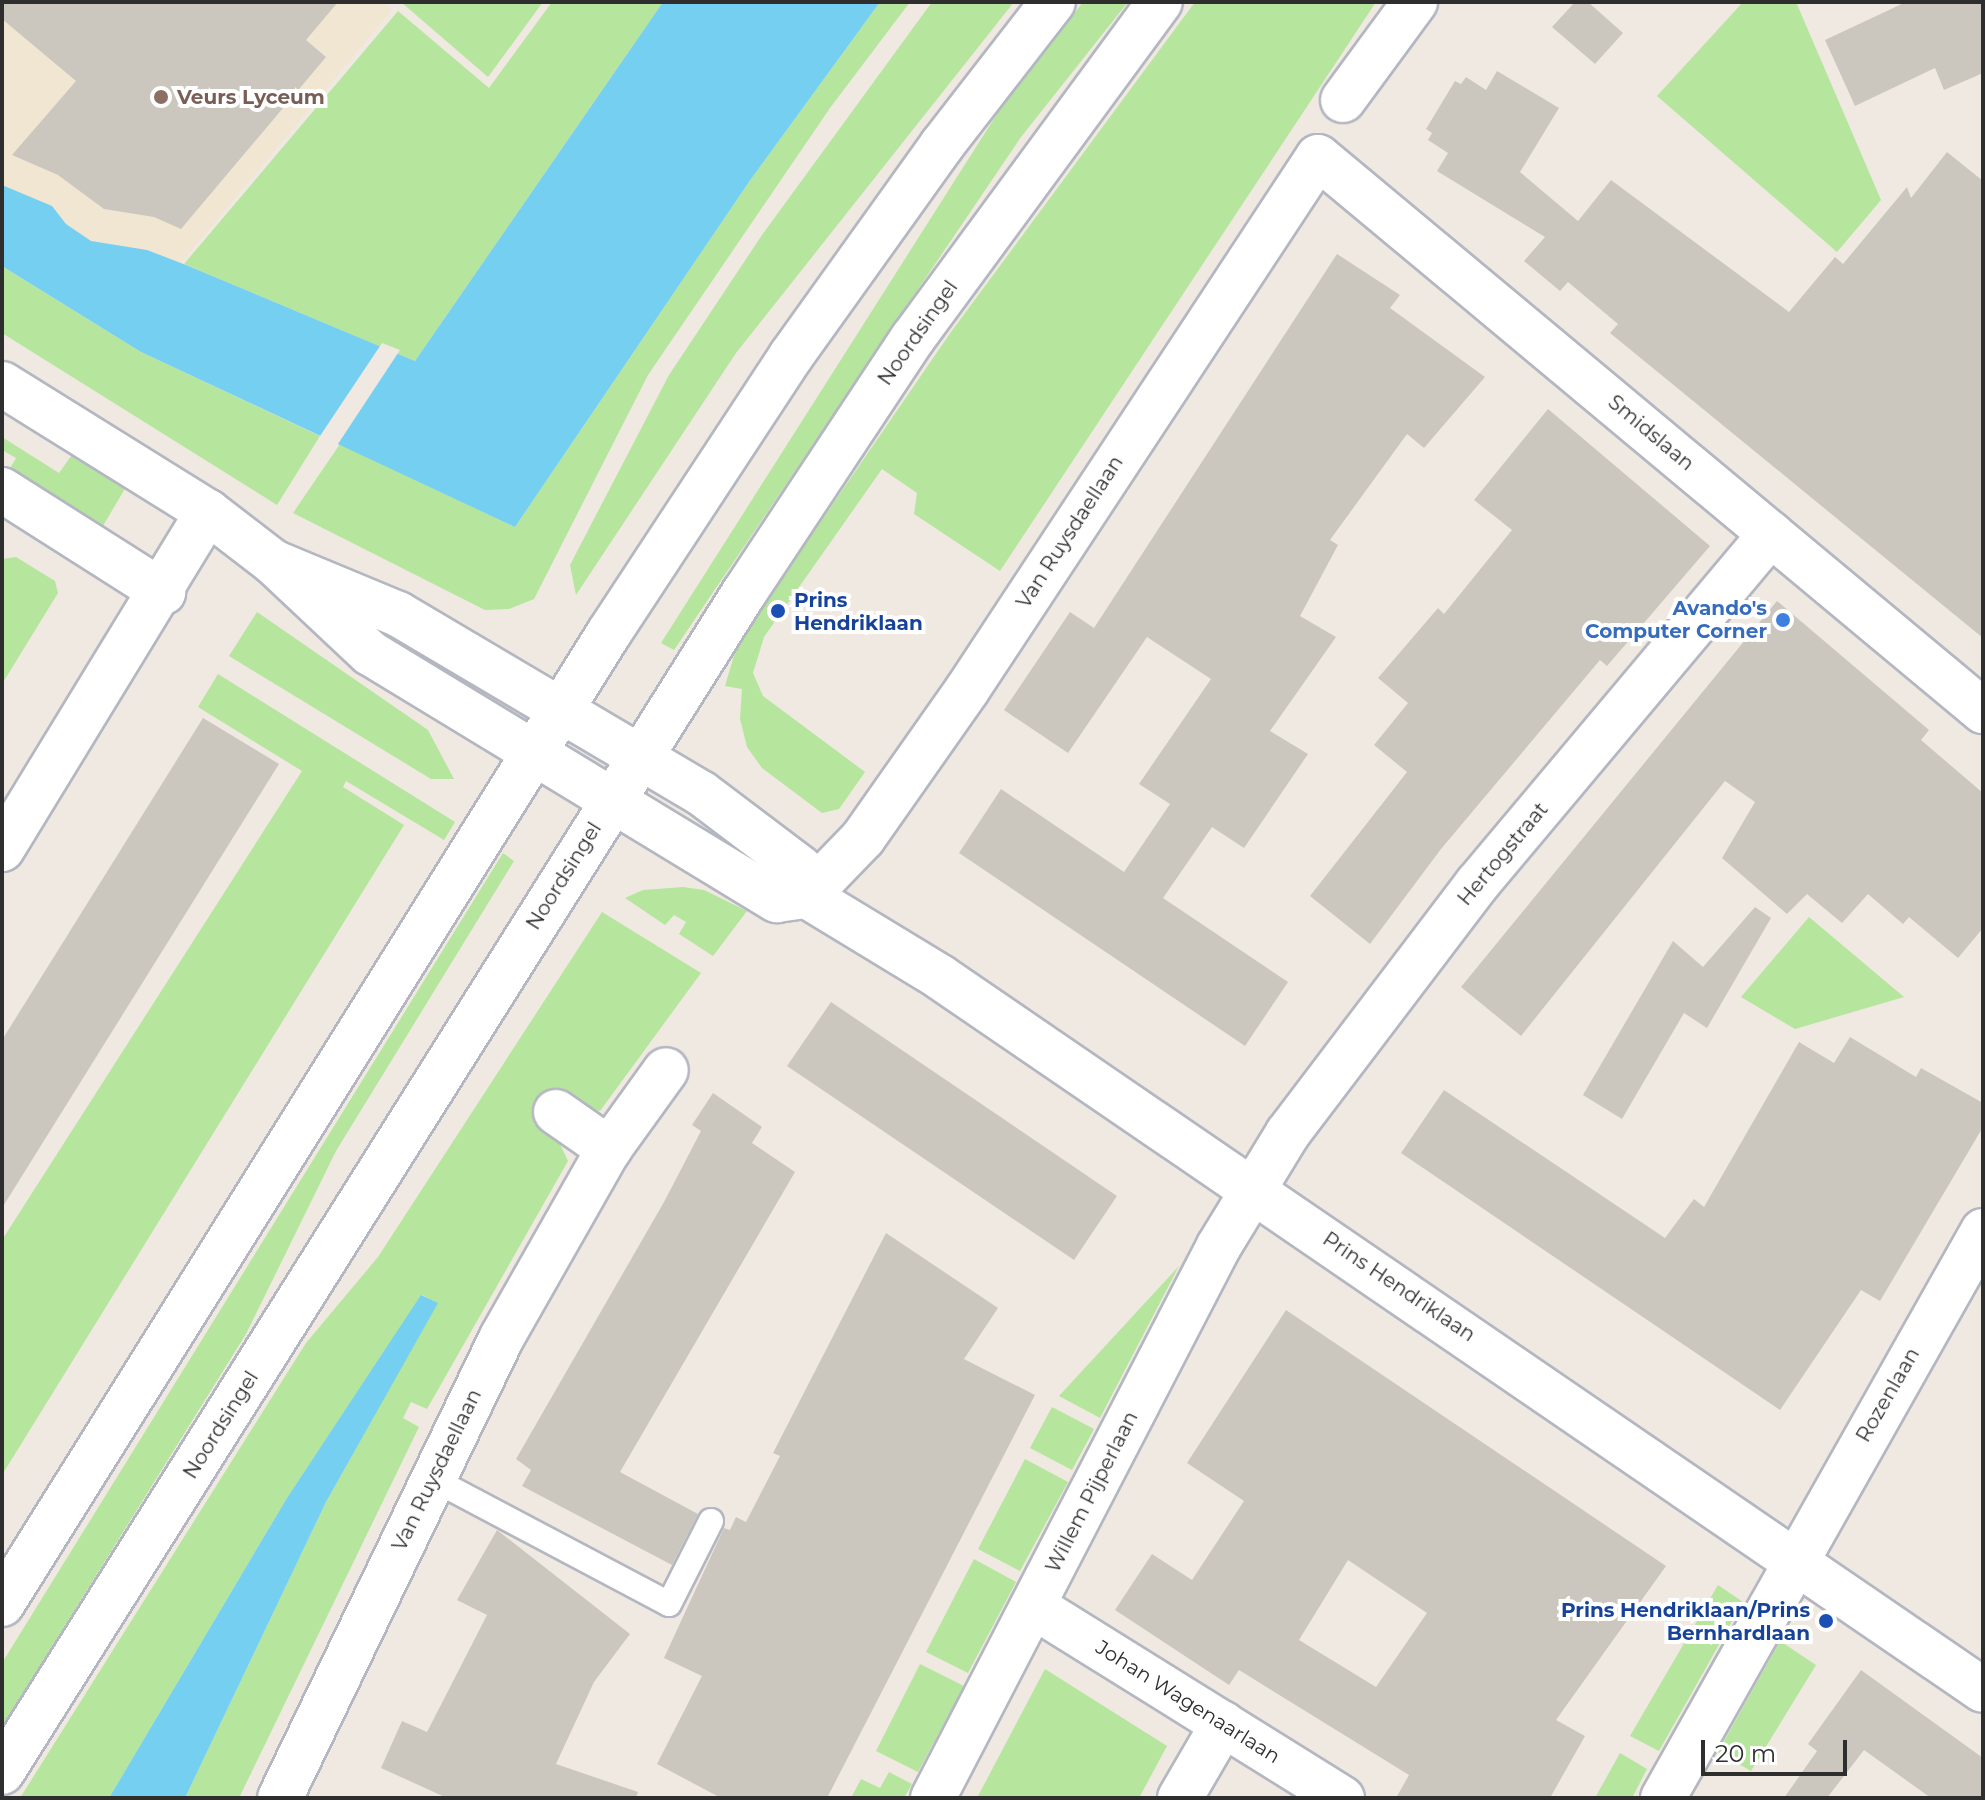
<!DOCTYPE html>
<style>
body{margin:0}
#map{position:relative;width:1985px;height:1800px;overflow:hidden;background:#efe9e1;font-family:Montserrat,sans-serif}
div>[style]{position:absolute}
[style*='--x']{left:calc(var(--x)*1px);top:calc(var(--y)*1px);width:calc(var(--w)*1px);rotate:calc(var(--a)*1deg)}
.education>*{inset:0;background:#f0e6d1}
.green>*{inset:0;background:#b6e59e}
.water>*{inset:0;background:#75cff0}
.pier>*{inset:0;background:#efe9e1}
.building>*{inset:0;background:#cbc7bf}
.roads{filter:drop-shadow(2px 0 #b4b7c1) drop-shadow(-2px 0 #b4b7c1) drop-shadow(0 2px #b4b7c1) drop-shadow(0 -2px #b4b7c1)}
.service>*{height:24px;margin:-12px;padding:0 12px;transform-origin:12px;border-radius:12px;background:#fff}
.minor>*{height:44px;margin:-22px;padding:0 22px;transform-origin:22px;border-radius:22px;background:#fff}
.secondary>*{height:44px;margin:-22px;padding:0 22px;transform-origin:22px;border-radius:22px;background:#fff}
.dots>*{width:22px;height:22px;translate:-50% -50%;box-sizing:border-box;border:4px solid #fff;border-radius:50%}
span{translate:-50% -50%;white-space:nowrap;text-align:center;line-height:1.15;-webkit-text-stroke:8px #fff;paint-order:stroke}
.education-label{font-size:20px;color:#785e54;font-weight:700}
.left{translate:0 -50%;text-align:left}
.street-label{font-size:20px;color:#2e2e2e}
.transit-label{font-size:20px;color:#164399;font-weight:700}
.right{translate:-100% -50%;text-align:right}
.shop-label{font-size:20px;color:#366cbe;font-weight:700}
.frame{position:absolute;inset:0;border:4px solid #2e2e2e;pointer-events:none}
.scale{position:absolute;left:1701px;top:1740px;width:146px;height:36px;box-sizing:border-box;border:4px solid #2e2e2e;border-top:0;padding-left:10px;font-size:24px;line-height:28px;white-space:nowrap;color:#2e2e2e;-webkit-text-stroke:6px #fff;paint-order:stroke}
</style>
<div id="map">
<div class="education">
<i style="clip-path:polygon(2px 2px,382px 2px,392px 10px,181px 263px,91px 241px,66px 224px,52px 206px,2px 185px)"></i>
</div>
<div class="green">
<i style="clip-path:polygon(401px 2px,543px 2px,488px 77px)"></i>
<i style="clip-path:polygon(552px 2px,663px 2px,415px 361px,184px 264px,398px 11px,489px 88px)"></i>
<i style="clip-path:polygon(880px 2px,910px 2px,830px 108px,648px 375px,534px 599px,509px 609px,485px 610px,293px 513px,340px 444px,515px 527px,751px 179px)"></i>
<i style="clip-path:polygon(932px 2px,1014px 2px,736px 353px,576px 595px,570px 565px,669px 375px,762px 235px)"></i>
<i style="clip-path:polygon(1083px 2px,1128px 2px,1021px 137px,674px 650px,661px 643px,997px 114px)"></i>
<i style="clip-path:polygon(1195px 2px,1376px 2px,1000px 571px,914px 514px,917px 493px,882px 469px,764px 637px,753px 673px,763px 696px,865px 772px,839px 809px,822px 813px,762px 768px,747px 747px,740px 719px,742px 689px,725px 686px,738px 642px,951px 332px)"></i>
<i style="clip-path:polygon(1743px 2px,1796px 2px,1881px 200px,1837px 252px,1657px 96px)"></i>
<i style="clip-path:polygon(2px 266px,141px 352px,320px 436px,277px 505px,2px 333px)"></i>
<i style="clip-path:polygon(2px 437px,59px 473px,74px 452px,126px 487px,97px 536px,4px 479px,16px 458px,2px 450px)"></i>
<i style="clip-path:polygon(16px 557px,55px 581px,58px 593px,2px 684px,2px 559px)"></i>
<i style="clip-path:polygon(257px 612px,428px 730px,454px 779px,431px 779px,229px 656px)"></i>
<i style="clip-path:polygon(218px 674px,455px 822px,444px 840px,346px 781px,343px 787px,404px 825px,2px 1475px,2px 1240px,302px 771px,198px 707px)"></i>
<i style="clip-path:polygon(503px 853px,514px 861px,336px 1151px,246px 1334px,2px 1727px,2px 1663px)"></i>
<i style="clip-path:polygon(683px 887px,704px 890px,747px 911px,713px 956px,679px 934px,686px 922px,674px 915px,665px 925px,625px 898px,643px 890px)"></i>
<i style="clip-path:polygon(602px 912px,701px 973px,600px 1111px,576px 1108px,554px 1093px,534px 1124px,559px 1142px,568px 1161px,427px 1409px,411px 1402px,403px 1418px,419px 1427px,239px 1798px,185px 1798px,326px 1502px,437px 1303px,422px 1295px,287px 1498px,109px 1798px,20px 1798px,306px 1343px,378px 1257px)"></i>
<i style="clip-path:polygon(1809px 917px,1904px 997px,1795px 1029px,1741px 997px)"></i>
<i style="clip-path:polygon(1179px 1266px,1100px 1418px,1059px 1396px)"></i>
<i style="clip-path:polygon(1052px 1407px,1094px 1429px,1072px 1470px,1030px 1448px)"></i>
<i style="clip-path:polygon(1025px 1459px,1068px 1482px,1020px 1571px,978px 1549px)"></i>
<i style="clip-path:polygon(974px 1559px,1016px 1582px,968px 1673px,926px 1652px)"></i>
<i style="clip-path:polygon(1718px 1585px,1743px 1602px,1659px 1751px,1630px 1736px)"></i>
<i style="clip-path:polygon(1780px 1641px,1816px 1665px,1751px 1771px,1718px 1752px)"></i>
<i style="clip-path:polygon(920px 1664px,964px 1686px,918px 1772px,876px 1751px)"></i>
<i style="clip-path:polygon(1045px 1669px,1167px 1746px,1139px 1798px,977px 1798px)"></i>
<i style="clip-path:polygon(1620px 1753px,1647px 1769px,1632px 1798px,1595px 1798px)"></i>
<i style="clip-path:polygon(889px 1772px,912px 1784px,904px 1798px,851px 1798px,861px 1779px,880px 1788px)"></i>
</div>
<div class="water">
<i style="clip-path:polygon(663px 2px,880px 2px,751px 179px,515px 527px,141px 352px,2px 266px,2px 185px,52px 206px,66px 224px,91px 241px,147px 250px,186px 265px,415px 361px)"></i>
<i style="clip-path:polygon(421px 1295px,438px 1303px,326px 1502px,185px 1798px,109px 1798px,287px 1498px)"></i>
</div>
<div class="pier">
<i style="clip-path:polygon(382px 343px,400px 350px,336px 447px,318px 439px)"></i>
</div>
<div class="building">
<i style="clip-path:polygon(2px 2px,338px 2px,306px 40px,326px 57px,181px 229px,154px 217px,104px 209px,58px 175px,12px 155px,76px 81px,2px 19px)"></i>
<i style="clip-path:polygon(1575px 2px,1588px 2px,1623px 33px,1595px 64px,1552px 27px)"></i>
<i style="clip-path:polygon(1906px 2px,1983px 2px,1983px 73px,1944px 90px,1935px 68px,1855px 106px,1825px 40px)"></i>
<i style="clip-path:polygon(1497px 71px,1559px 108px,1520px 172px,1578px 221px,1611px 180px,1789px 312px,1835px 257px,1843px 264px,1907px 187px,1911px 198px,1947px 152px,1983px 181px,1983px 638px,1610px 333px,1618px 324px,1568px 282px,1560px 291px,1524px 261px,1545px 237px,1437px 171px,1448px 153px,1428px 140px,1432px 133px,1426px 129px,1455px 81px,1461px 84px,1466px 77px,1486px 90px)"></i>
<i style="clip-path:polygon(1337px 254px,1400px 295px,1390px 308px,1485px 377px,1424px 448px,1407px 434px,1330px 540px,1338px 545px,1300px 616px,1336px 637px,1270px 731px,1308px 754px,1244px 848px,1212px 827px,1163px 898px,1288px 982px,1245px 1046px,959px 853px,1001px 789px,1124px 872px,1170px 804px,1139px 784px,1211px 679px,1147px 637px,1068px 753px,1004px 710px,1070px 612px,1094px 628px)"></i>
<i style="clip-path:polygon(1548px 409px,1710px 546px,1607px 666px,1600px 660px,1441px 849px,1370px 944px,1310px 896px,1407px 772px,1374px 745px,1408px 703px,1378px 678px,1438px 608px,1444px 614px,1512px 530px,1474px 500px)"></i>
<i style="clip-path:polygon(1777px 601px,1929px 730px,1921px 740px,1983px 793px,1983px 928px,1958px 958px,1909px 917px,1903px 924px,1868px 894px,1842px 923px,1807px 894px,1787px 914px,1722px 858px,1755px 802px,1725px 781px,1521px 1036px,1461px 987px)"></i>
<i style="clip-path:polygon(203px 718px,279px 764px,2px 1208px,2px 1040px)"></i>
<i style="clip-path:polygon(1755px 907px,1771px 918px,1707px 1028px,1684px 1013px,1622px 1119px,1583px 1095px,1673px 941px,1703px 967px)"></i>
<i style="clip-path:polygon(831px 1002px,1117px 1196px,1074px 1260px,787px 1066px)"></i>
<i style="clip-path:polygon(1850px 1037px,1916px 1077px,1921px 1068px,1983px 1103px,1983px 1127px,1880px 1301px,1861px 1290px,1780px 1410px,1401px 1153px,1444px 1090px,1665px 1238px,1694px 1199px,1704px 1207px,1799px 1042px,1834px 1063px)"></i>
<i style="clip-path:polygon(713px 1093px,762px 1127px,752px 1143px,795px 1172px,620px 1472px,698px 1514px,672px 1565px,522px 1486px,531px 1470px,516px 1459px,664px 1202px,701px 1131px,692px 1125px)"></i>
<i style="clip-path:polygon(886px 1233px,998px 1308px,964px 1359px,1035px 1395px,827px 1798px,721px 1798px,657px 1764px,702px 1676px,664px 1658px,724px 1528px,730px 1530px,736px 1517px,746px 1522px,780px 1456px,773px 1453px)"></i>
<i style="clip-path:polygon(evenodd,1286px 1310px,1666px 1566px,1556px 1720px,1585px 1736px,1550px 1798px,1396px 1798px,1409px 1775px,1239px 1670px,1229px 1685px,1115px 1610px,1152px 1554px,1192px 1580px,1244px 1501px,1187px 1463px,1286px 1310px,1348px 1560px,1427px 1613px,1376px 1687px,1299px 1640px,1348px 1560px)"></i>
<i style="clip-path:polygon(497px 1530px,630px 1634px,594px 1682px,556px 1764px,638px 1792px,636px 1798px,447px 1798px,381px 1768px,402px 1721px,427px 1732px,487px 1615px,457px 1600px)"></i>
<i style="clip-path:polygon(1861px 1670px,1983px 1758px,1983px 1798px,1931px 1798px,1864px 1750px,1827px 1798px,1784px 1798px,1817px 1751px,1808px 1744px)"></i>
</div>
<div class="roads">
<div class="service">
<i style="--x:431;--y:1478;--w:269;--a:27.9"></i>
<i style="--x:669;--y:1604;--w:93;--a:-63.2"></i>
</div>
<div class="minor">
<i style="--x:1343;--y:100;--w:122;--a:-53.7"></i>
<i style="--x:2;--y:384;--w:243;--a:31.9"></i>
<i style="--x:208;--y:512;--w:82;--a:37.6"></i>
<i style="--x:273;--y:562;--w:135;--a:22.6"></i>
<i style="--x:398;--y:614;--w:352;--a:30.6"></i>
<i style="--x:701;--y:793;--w:124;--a:37.1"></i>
<i style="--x:800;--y:868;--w:29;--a:76"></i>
<i style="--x:2;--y:490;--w:191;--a:32.4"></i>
<i style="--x:273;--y:562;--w:133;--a:43.2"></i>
<i style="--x:370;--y:653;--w:476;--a:31.3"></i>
<i style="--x:777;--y:900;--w:30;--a:-8"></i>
<i style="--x:807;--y:896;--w:156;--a:31.3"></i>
<i style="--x:940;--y:977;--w:1263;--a:34.36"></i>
<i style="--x:2;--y:849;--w:395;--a:-58.6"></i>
<i style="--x:807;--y:896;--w:81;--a:-46"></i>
<i style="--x:863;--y:838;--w:181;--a:-54.9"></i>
<i style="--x:967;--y:690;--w:638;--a:-56.63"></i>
<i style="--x:1318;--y:157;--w:866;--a:39.8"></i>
<i style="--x:556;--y:1112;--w:65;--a:34.9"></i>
<i style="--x:1033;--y:1606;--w:364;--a:31.9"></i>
<i style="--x:280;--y:1798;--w:512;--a:-64.29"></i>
<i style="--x:502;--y:1337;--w:216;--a:-60.4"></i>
<i style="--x:609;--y:1149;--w:97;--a:-54.2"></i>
<i style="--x:933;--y:1798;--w:622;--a:-62.61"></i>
<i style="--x:1219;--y:1246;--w:132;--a:-58.6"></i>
<i style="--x:1288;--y:1133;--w:313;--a:-52.8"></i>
<i style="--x:1477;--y:884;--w:457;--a:-50"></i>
<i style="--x:1180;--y:1798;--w:86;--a:-59.8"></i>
<i style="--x:1663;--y:1798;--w:651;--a:-60.56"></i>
</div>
<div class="secondary">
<i style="--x:2;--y:1604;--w:1145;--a:-57.99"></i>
<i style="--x:609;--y:633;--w:331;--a:-56.7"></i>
<i style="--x:791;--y:356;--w:259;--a:-54.4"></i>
<i style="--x:942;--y:145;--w:181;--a:-52.2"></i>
<i style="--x:2;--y:1772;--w:1393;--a:-57.82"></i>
<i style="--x:744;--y:593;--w:306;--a:-56.5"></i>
<i style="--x:913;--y:338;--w:417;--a:-53.7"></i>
</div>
</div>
<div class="dots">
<i style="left:161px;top:97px;background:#8d6e63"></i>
<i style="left:778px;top:611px;background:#1a4fb4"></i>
<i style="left:1783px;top:620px;background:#3f7fe0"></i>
<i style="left:1826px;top:1621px;background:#1a4fb4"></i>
</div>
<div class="education-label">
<span class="left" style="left:177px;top:97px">Veurs Lyceum</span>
</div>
<div class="street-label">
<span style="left:918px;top:333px;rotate:-55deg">Noordsingel</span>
<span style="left:1651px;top:433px;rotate:40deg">Smidslaan</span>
<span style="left:1070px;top:532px;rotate:-57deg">Van Ruysdaellaan</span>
<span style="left:1503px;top:854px;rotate:-50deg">Hertogstraat</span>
<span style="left:564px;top:876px;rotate:-58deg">Noordsingel</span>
<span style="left:1399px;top:1287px;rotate:34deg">Prins Hendriklaan</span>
<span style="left:1888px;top:1395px;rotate:-60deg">Rozenlaan</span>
<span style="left:221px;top:1425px;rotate:-58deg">Noordsingel</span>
<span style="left:437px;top:1470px;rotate:-64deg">Van Ruysdaellaan</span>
<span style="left:1092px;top:1492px;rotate:-63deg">Willem Pijperlaan</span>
<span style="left:1188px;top:1702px;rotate:32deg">Johan Wagenaarlaan</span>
</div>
<div class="transit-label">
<span class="left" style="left:794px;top:612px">Prins<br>Hendriklaan</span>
<span class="right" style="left:1810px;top:1622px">Prins Hendriklaan/Prins<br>Bernhardlaan</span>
</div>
<div class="shop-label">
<span class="right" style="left:1767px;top:620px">Avando's<br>Computer Corner</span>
</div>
<div class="frame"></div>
<div class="scale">20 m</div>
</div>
